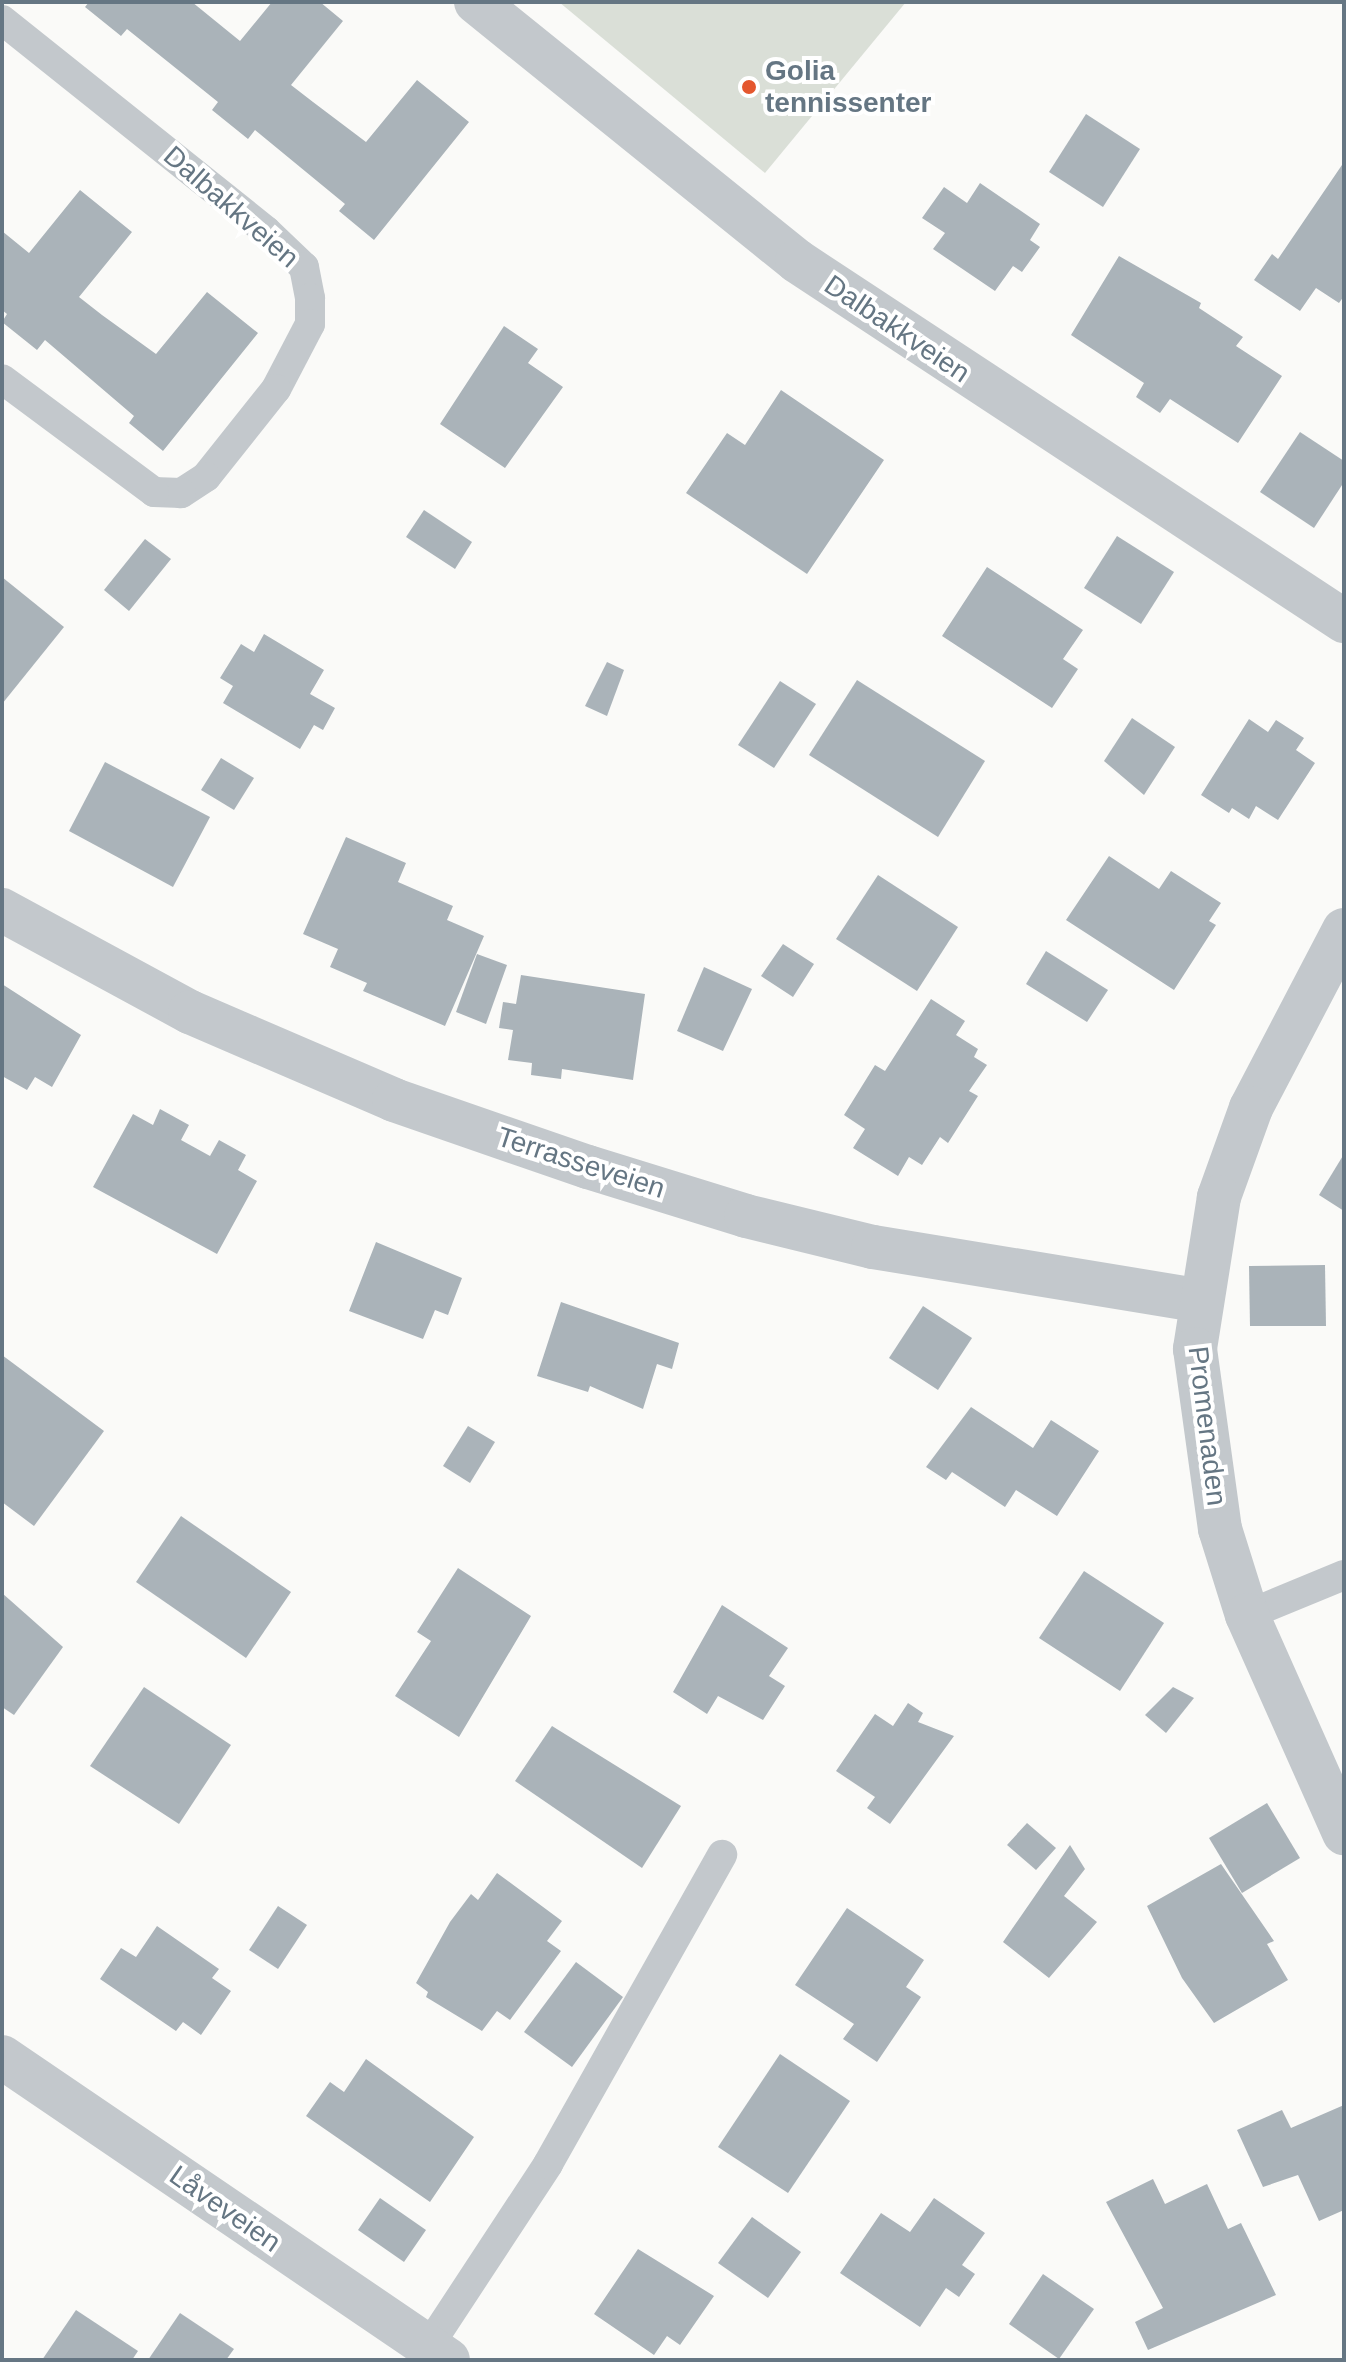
<!DOCTYPE html>
<meta charset="utf-8">
<style>
body{margin:0}
#map{position:relative;width:1346px;height:2362px;overflow:hidden;background:#fafaf8;font-family:Arial,sans-serif}
div>[style]{position:absolute}
[style*='--x']{left:calc(var(--x)*1px);top:calc(var(--y)*1px);width:calc(var(--w)*1px);rotate:calc(var(--a)*1deg)}
.green>*{inset:0;background:#dadfd7}
.building>*{inset:0;background:#aab3b9}
.lane>*{height:30px;margin:-15px;padding:0 15px;transform-origin:15px;border-radius:15px;background:#c3c8cc}
.street>*{height:44px;margin:-22px;padding:0 22px;transform-origin:22px;border-radius:22px;background:#c3c8cc}
.dots>*{width:22px;height:22px;translate:-50% -50%;box-sizing:border-box;border:4px solid #fff;border-radius:50%}
span{translate:-50% -50%;white-space:nowrap;text-align:center;line-height:1.15;-webkit-text-stroke:8px #fff;paint-order:stroke}
.poi-label{font-size:28px;color:#657683;font-weight:700}
.left{translate:0 -50%;text-align:left}
.street-label{font-size:28px;color:#657683}
.frame{position:absolute;inset:0;border:4px solid #657683;pointer-events:none}
</style>
<div id="map">
<div class="green">
<i style="clip-path:polygon(559px 2px,906px 2px,765px 173px)"></i>
</div>
<div class="building">
<i style="clip-path:polygon(89px 2px,192px 2px,240px 41px,272px 2px,320px 2px,343px 21px,291px 85px,313px 102px,366px 142px,417px 80px,469px 122px,374px 240px,339px 211px,345px 204px,255px 130px,248px 139px,212px 110px,218px 102px,127px 29px,121px 36px,85px 7px)"></i>
<i style="clip-path:polygon(1086px 114px,1140px 149px,1103px 207px,1049px 172px)"></i>
<i style="clip-path:polygon(1344px 162px,1344px 296px,1339px 303px,1316px 288px,1300px 311px,1254px 280px,1272px 254px,1278px 259px)"></i>
<i style="clip-path:polygon(980px 183px,1040px 224px,1030px 240px,1040px 247px,1022px 272px,1013px 266px,995px 291px,933px 249px,945px 233px,922px 218px,944px 187px,967px 203px)"></i>
<i style="clip-path:polygon(80px 190px,132px 232px,79px 297px,102px 315px,156px 354px,207px 292px,258px 333px,163px 451px,129px 423px,134px 416px,45px 340px,37px 350px,2px 322px,7px 314px,2px 310px,2px 231px,29px 253px)"></i>
<i style="clip-path:polygon(1119px 256px,1201px 303px,1199px 308px,1243px 337px,1236px 346px,1282px 376px,1238px 443px,1170px 399px,1160px 413px,1136px 397px,1144px 383px,1071px 335px)"></i>
<i style="clip-path:polygon(504px 326px,538px 349px,528px 363px,563px 387px,505px 468px,440px 424px)"></i>
<i style="clip-path:polygon(781px 390px,884px 460px,807px 574px,686px 493px,727px 433px,745px 445px)"></i>
<i style="clip-path:polygon(1300px 432px,1344px 461px,1344px 482px,1314px 528px,1260px 492px)"></i>
<i style="clip-path:polygon(424px 510px,472px 542px,455px 569px,406px 537px)"></i>
<i style="clip-path:polygon(1117px 536px,1174px 572px,1141px 624px,1084px 588px)"></i>
<i style="clip-path:polygon(145px 539px,171px 559px,129px 611px,104px 590px)"></i>
<i style="clip-path:polygon(987px 567px,1083px 630px,1063px 659px,1078px 669px,1052px 708px,942px 636px)"></i>
<i style="clip-path:polygon(2px 577px,64px 627px,2px 704px)"></i>
<i style="clip-path:polygon(264px 634px,324px 670px,310px 694px,335px 708px,323px 730px,314px 725px,300px 749px,223px 703px,233px 686px,220px 678px,241px 644px,254px 652px)"></i>
<i style="clip-path:polygon(607px 662px,624px 670px,607px 716px,585px 706px)"></i>
<i style="clip-path:polygon(857px 680px,985px 761px,938px 837px,809px 755px)"></i>
<i style="clip-path:polygon(780px 681px,816px 704px,774px 768px,738px 745px)"></i>
<i style="clip-path:polygon(1132px 718px,1175px 747px,1144px 795px,1104px 761px)"></i>
<i style="clip-path:polygon(1249px 719px,1268px 732px,1276px 720px,1304px 738px,1296px 750px,1315px 763px,1278px 820px,1256px 806px,1249px 819px,1232px 808px,1229px 813px,1201px 795px)"></i>
<i style="clip-path:polygon(221px 758px,254px 778px,234px 810px,201px 790px)"></i>
<i style="clip-path:polygon(105px 762px,210px 817px,173px 887px,69px 831px)"></i>
<i style="clip-path:polygon(346px 837px,406px 863px,398px 882px,453px 906px,447px 920px,484px 936px,445px 1026px,363px 991px,367px 983px,330px 967px,338px 949px,303px 934px)"></i>
<i style="clip-path:polygon(1109px 856px,1159px 889px,1171px 871px,1221px 903px,1209px 921px,1216px 925px,1174px 990px,1066px 920px)"></i>
<i style="clip-path:polygon(878px 875px,958px 927px,917px 991px,836px 939px)"></i>
<i style="clip-path:polygon(783px 944px,814px 964px,793px 997px,761px 976px)"></i>
<i style="clip-path:polygon(1046px 951px,1108px 990px,1087px 1022px,1026px 984px)"></i>
<i style="clip-path:polygon(477px 954px,507px 965px,486px 1024px,456px 1012px)"></i>
<i style="clip-path:polygon(704px 967px,752px 989px,723px 1051px,677px 1031px)"></i>
<i style="clip-path:polygon(521px 975px,645px 994px,633px 1080px,562px 1069px,561px 1079px,531px 1075px,532px 1063px,508px 1060px,513px 1030px,499px 1028px,503px 1002px,516px 1004px)"></i>
<i style="clip-path:polygon(2px 984px,81px 1035px,52px 1087px,35px 1077px,27px 1090px,2px 1076px)"></i>
<i style="clip-path:polygon(931px 999px,965px 1021px,956px 1035px,978px 1049px,974px 1057px,987px 1065px,969px 1091px,978px 1096px,948px 1143px,940px 1137px,922px 1165px,909px 1157px,898px 1176px,853px 1148px,865px 1129px,844px 1115px,875px 1065px,885px 1071px)"></i>
<i style="clip-path:polygon(160px 1109px,189px 1125px,181px 1140px,210px 1156px,219px 1140px,246px 1155px,238px 1170px,257px 1181px,217px 1254px,93px 1187px,133px 1114px,153px 1125px)"></i>
<i style="clip-path:polygon(1344px 1154px,1344px 1211px,1319px 1195px)"></i>
<i style="clip-path:polygon(376px 1242px,462px 1278px,448px 1315px,435px 1310px,423px 1339px,349px 1311px)"></i>
<i style="clip-path:polygon(1325px 1265px,1326px 1326px,1250px 1326px,1249px 1266px)"></i>
<i style="clip-path:polygon(561px 1302px,679px 1343px,672px 1369px,657px 1364px,643px 1409px,590px 1386px,588px 1392px,537px 1376px)"></i>
<i style="clip-path:polygon(923px 1306px,972px 1338px,938px 1390px,889px 1358px)"></i>
<i style="clip-path:polygon(2px 1355px,104px 1431px,34px 1526px,2px 1502px)"></i>
<i style="clip-path:polygon(971px 1407px,1033px 1448px,1051px 1420px,1099px 1451px,1057px 1516px,1016px 1490px,1005px 1507px,952px 1472px,946px 1480px,926px 1467px)"></i>
<i style="clip-path:polygon(468px 1426px,495px 1442px,470px 1483px,443px 1466px)"></i>
<i style="clip-path:polygon(181px 1516px,291px 1592px,246px 1658px,136px 1582px)"></i>
<i style="clip-path:polygon(458px 1568px,531px 1616px,459px 1737px,395px 1696px,431px 1641px,417px 1632px)"></i>
<i style="clip-path:polygon(1084px 1571px,1164px 1623px,1120px 1691px,1039px 1638px)"></i>
<i style="clip-path:polygon(2px 1593px,63px 1647px,14px 1715px,2px 1707px)"></i>
<i style="clip-path:polygon(722px 1605px,788px 1648px,769px 1676px,785px 1686px,763px 1720px,718px 1696px,707px 1714px,673px 1692px)"></i>
<i style="clip-path:polygon(144px 1687px,231px 1745px,179px 1824px,90px 1766px)"></i>
<i style="clip-path:polygon(1173px 1687px,1194px 1698px,1166px 1733px,1145px 1715px)"></i>
<i style="clip-path:polygon(908px 1703px,923px 1713px,918px 1722px,954px 1736px,890px 1824px,867px 1808px,875px 1797px,836px 1771px,875px 1714px,893px 1726px)"></i>
<i style="clip-path:polygon(552px 1726px,681px 1806px,642px 1868px,515px 1781px)"></i>
<i style="clip-path:polygon(1267px 1803px,1300px 1858px,1242px 1893px,1209px 1838px)"></i>
<i style="clip-path:polygon(1027px 1823px,1056px 1848px,1036px 1870px,1007px 1845px)"></i>
<i style="clip-path:polygon(1070px 1845px,1085px 1869px,1064px 1896px,1097px 1922px,1049px 1978px,1003px 1942px)"></i>
<i style="clip-path:polygon(1221px 1864px,1274px 1941px,1267px 1944px,1288px 1980px,1214px 2023px,1182px 1978px,1147px 1906px)"></i>
<i style="clip-path:polygon(497px 1873px,562px 1921px,547px 1941px,561px 1951px,510px 2020px,497px 2011px,482px 2031px,426px 1997px,428px 1992px,416px 1983px,450px 1922px,471px 1894px,478px 1900px)"></i>
<i style="clip-path:polygon(278px 1906px,307px 1925px,278px 1969px,249px 1950px)"></i>
<i style="clip-path:polygon(847px 1908px,924px 1960px,906px 1987px,921px 1997px,877px 2062px,843px 2039px,854px 2024px,795px 1985px)"></i>
<i style="clip-path:polygon(157px 1926px,219px 1969px,212px 1978px,231px 1991px,201px 2035px,183px 2022px,176px 2031px,100px 1979px,121px 1948px,136px 1957px)"></i>
<i style="clip-path:polygon(576px 1962px,623px 1997px,572px 2067px,524px 2032px)"></i>
<i style="clip-path:polygon(780px 2054px,850px 2101px,788px 2193px,718px 2147px)"></i>
<i style="clip-path:polygon(366px 2059px,474px 2137px,430px 2202px,306px 2116px,330px 2082px,344px 2092px)"></i>
<i style="clip-path:polygon(1344px 2105px,1344px 2210px,1319px 2221px,1298px 2175px,1263px 2187px,1237px 2130px,1282px 2110px,1291px 2128px)"></i>
<i style="clip-path:polygon(1153px 2179px,1165px 2204px,1207px 2184px,1228px 2229px,1241px 2223px,1276px 2295px,1148px 2350px,1135px 2322px,1163px 2308px,1106px 2202px)"></i>
<i style="clip-path:polygon(380px 2198px,426px 2230px,404px 2262px,358px 2230px)"></i>
<i style="clip-path:polygon(934px 2198px,985px 2233px,962px 2265px,975px 2274px,959px 2297px,946px 2288px,920px 2327px,840px 2273px,881px 2213px,910px 2232px)"></i>
<i style="clip-path:polygon(752px 2217px,801px 2252px,768px 2298px,718px 2263px)"></i>
<i style="clip-path:polygon(638px 2249px,714px 2296px,680px 2345px,667px 2336px,654px 2355px,594px 2314px)"></i>
<i style="clip-path:polygon(1043px 2274px,1094px 2309px,1059px 2359px,1009px 2324px)"></i>
<i style="clip-path:polygon(76px 2310px,138px 2351px,132px 2360px,42px 2360px)"></i>
<i style="clip-path:polygon(180px 2313px,234px 2349px,226px 2360px,148px 2360px)"></i>
</div>
<div class="lane">
<i style="--x:2;--y:20;--w:338;--a:38.6"></i>
<i style="--x:266;--y:231;--w:52;--a:43.5"></i>
<i style="--x:304;--y:267;--w:32;--a:79"></i>
<i style="--x:310;--y:298;--w:26;--a:90"></i>
<i style="--x:310;--y:324;--w:73;--a:117.6"></i>
<i style="--x:276;--y:389;--w:112;--a:128.5"></i>
<i style="--x:206;--y:477;--w:30;--a:147"></i>
<i style="--x:181;--y:493;--w:27;--a:-178"></i>
<i style="--x:154;--y:492;--w:189;--a:-143.4"></i>
<i style="--x:1247;--y:1615;--w:105;--a:-22.4"></i>
<i style="--x:428;--y:2347;--w:219;--a:-56.7"></i>
<i style="--x:548;--y:2164;--w:355;--a:-60.6"></i>
</div>
<div class="street">
<i style="--x:476;--y:2;--w:412;--a:38.9"></i>
<i style="--x:797;--y:261;--w:655;--a:33.35"></i>
<i style="--x:2;--y:910;--w:214;--a:28.5"></i>
<i style="--x:190;--y:1012;--w:222;--a:23.3"></i>
<i style="--x:394;--y:1100;--w:205;--a:19.1"></i>
<i style="--x:588;--y:1167;--w:165;--a:17.2"></i>
<i style="--x:746;--y:1216;--w:131;--a:13.7"></i>
<i style="--x:873;--y:1247;--w:329;--a:9.3"></i>
<i style="--x:1344;--y:930;--w:201;--a:117.6"></i>
<i style="--x:1251;--y:1108;--w:95;--a:109.8"></i>
<i style="--x:1219;--y:1197;--w:154;--a:99"></i>
<i style="--x:1195;--y:1349;--w:182;--a:82.1"></i>
<i style="--x:1220;--y:1529;--w:90;--a:72.6"></i>
<i style="--x:1247;--y:1615;--w:239;--a:66"></i>
<i style="--x:2;--y:2057;--w:539;--a:34.19"></i>
</div>
<div class="dots">
<i style="left:749px;top:87px;background:#e4572e"></i>
</div>
<div class="poi-label">
<span class="left" style="left:765px;top:87px">Golia<br>tennissenter</span>
</div>
<div class="street-label">
<span style="left:231px;top:207px;rotate:41deg">Dalbakkveien</span>
<span style="left:897px;top:329px;rotate:34deg">Dalbakkveien</span>
<span style="left:581px;top:1163px;rotate:18deg">Terrasseveien</span>
<span style="left:1207px;top:1426px;rotate:83deg">Promenaden</span>
<span style="left:225px;top:2209px;rotate:35deg">Låveveien</span>
</div>
<div class="frame"></div>
</div>
